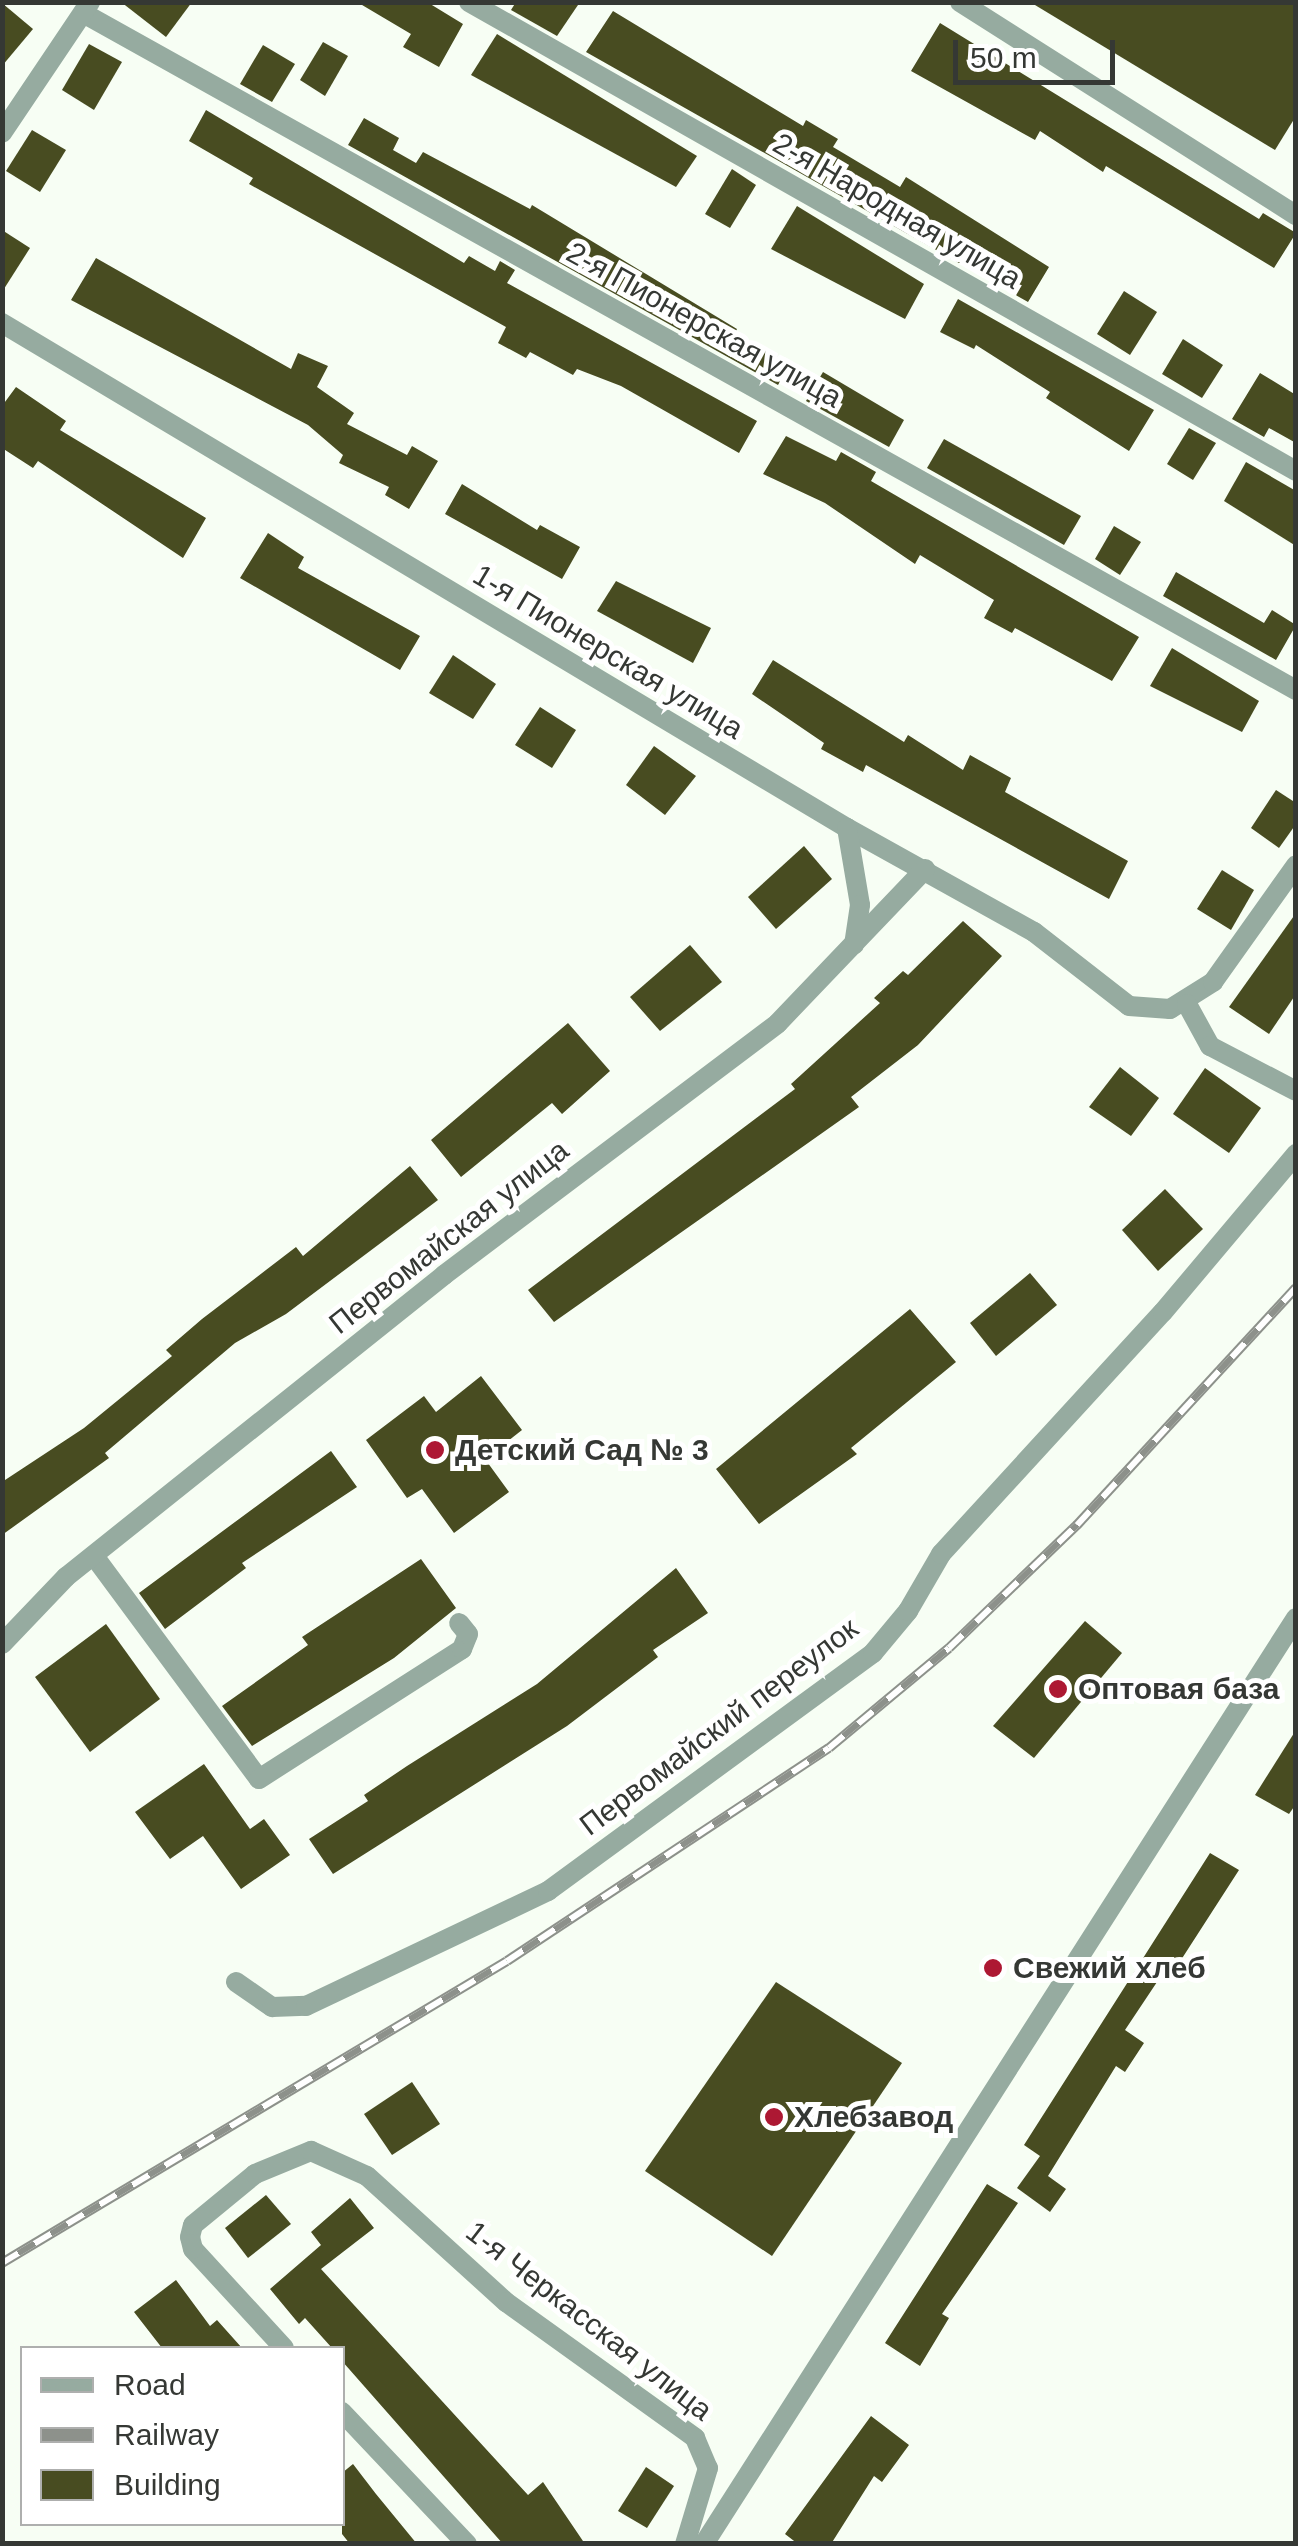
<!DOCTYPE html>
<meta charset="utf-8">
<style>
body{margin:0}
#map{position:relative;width:1298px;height:2546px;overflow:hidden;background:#f7fef4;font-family:Arial,sans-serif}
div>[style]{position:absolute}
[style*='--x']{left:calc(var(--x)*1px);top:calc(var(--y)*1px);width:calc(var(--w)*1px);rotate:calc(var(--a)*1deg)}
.building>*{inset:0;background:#484c21}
.street>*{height:20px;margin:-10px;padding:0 10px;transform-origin:10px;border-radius:10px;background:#96aba0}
.rail>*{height:10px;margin-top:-5px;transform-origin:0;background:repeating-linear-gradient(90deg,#fff 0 19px,#8d918b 0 38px);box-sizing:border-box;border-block:2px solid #8d918b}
.dots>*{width:28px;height:28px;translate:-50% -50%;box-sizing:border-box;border:5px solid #fff;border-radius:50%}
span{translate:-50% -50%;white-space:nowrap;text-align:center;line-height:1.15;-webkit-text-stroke:10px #fff;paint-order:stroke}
.street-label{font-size:30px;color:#353834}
.poi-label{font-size:30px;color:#353834;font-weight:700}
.left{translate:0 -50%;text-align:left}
.frame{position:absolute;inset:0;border:5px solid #353834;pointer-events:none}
.legend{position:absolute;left:20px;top:2346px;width:325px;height:180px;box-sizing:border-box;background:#fff;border:2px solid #aeafae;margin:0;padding:12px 18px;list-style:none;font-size:30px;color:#353834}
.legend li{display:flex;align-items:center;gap:20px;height:50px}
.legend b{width:50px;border:2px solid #aeafae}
.scale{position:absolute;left:953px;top:40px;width:162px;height:45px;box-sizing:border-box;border:5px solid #353834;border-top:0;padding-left:12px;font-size:30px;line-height:35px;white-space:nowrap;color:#353834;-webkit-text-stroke:8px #fff;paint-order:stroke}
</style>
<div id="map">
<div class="building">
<i style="clip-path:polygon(121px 2px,192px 2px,166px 37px)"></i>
<i style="clip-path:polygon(357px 2px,427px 2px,463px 24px,439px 67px,403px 47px,411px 34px)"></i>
<i style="clip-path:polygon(516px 2px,580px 2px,557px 36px,511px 10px)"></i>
<i style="clip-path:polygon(1030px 2px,1296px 2px,1296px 116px,1275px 150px)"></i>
<i style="clip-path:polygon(2px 3px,33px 29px,2px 66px)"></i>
<i style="clip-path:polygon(613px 11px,803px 126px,806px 120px,838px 139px,833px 147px,900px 187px,906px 177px,1049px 267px,1028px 302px,586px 52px)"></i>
<i style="clip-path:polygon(940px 23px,1259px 219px,1263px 213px,1296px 233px,1274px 268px,1106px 166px,1103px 172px,1040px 131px,1035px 140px,911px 71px)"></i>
<i style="clip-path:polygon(497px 34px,697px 156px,676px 187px,471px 75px)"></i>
<i style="clip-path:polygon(323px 42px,348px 56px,325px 96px,300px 80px)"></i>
<i style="clip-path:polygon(89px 44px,122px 62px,94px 110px,62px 90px)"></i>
<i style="clip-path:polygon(263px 45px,295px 64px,272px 102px,240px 84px)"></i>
<i style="clip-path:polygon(206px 110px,464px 263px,469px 256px,495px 271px,500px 261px,515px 270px,507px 283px,757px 421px,739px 453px,621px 386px,577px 369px,573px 375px,530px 352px,526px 358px,498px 343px,506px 327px,249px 184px,253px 178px,189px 141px)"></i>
<i style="clip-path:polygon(364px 118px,399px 138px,393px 150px,416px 163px,423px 152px,530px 209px,532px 205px,737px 329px,735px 333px,790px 364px,778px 385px,348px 145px)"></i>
<i style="clip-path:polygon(32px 130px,66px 150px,40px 192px,6px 171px)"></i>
<i style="clip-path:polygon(732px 169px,756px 185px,730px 228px,705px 214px)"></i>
<i style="clip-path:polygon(797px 206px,924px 284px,905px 319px,771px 249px)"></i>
<i style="clip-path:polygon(2px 230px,30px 248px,2px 292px)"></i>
<i style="clip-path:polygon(96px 258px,291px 369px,298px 353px,328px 366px,317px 387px,354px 413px,347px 424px,407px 455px,412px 446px,438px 461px,409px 509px,385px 495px,389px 487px,339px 463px,343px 455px,308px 425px,71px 300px)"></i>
<i style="clip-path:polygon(1124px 291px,1157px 312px,1130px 355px,1097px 334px)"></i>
<i style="clip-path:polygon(958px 299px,1154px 410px,1129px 451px,1046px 398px,1050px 392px,976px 345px,974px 349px,940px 332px)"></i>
<i style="clip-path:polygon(1183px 339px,1223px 365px,1202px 398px,1162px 374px)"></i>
<i style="clip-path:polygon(823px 372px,904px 420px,889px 447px,806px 401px)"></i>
<i style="clip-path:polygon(1260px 373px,1296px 395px,1296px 443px,1269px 428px,1264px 437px,1232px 419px)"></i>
<i style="clip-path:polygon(16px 387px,66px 421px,60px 430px,206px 518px,183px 558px,38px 461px,33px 468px,2px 448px,2px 406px)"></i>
<i style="clip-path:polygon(1189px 428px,1216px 443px,1193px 480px,1167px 464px)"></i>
<i style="clip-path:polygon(786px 436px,836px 461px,841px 452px,876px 472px,871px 481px,1139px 637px,1112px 681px,1015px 628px,1012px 633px,984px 618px,994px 600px,920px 555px,915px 564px,825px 503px,763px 474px)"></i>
<i style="clip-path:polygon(944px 439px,1081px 516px,1064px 545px,927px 468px)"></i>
<i style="clip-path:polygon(1246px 462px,1296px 491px,1296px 546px,1224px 501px)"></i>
<i style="clip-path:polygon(462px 484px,537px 530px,540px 525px,580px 547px,562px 579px,445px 514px)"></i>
<i style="clip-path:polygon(1114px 526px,1141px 542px,1120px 575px,1095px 559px)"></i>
<i style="clip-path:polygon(268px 533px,304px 557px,298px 568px,420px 636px,400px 670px,240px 578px)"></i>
<i style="clip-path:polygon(1176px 572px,1264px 623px,1272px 610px,1296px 625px,1276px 660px,1163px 596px)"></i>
<i style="clip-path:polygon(616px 581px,711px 628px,693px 663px,597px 611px)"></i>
<i style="clip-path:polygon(1172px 648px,1259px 701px,1242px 732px,1150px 686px)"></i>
<i style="clip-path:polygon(453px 655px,496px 684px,473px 719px,429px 693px)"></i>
<i style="clip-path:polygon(773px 660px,904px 742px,908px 735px,963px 770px,970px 755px,1011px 778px,1005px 792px,1128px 861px,1109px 899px,866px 765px,863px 772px,821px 749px,824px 743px,752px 694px)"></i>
<i style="clip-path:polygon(540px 707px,576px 730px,552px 768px,515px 745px)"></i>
<i style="clip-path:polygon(654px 746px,696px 776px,665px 815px,626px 785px)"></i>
<i style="clip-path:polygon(1276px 790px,1296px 803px,1296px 824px,1279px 848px,1251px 828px)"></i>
<i style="clip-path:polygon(804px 846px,832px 879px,776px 929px,748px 897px)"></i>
<i style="clip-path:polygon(1222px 870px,1254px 890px,1231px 930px,1197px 909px)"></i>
<i style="clip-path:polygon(1296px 913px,1296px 994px,1269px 1034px,1229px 1007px)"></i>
<i style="clip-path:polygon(963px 921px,1002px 956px,918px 1045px,851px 1097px,859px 1107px,554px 1322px,528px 1290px,795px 1089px,791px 1084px,880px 1003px,874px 998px,903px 971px,908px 975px)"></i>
<i style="clip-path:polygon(690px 945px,722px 982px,660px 1031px,630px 997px)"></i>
<i style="clip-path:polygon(568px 1023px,610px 1071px,562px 1114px,552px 1103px,461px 1177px,431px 1140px)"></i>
<i style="clip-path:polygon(1120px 1067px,1159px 1098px,1131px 1136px,1089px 1107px)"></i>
<i style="clip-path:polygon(1205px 1068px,1261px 1108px,1229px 1153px,1173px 1114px)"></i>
<i style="clip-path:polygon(410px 1166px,438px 1200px,286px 1314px,235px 1343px,105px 1453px,109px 1458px,2px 1535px,2px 1482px,84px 1428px,172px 1356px,166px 1350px,202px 1319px,296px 1247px,303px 1256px)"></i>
<i style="clip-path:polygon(1165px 1189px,1203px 1229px,1158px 1271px,1122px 1230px)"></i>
<i style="clip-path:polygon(1030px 1273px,1057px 1305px,996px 1356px,970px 1323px)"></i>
<i style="clip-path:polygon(910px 1309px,956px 1362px,851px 1448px,857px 1454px,759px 1524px,716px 1469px)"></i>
<i style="clip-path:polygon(481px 1376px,522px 1430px,485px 1459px,509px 1492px,454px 1533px,422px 1489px,407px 1498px,366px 1440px,424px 1396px,436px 1412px)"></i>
<i style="clip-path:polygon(331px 1451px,357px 1487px,242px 1563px,246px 1568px,165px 1629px,139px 1593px)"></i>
<i style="clip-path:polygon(421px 1559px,456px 1608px,394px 1658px,252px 1746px,222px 1706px,308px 1645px,302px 1637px)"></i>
<i style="clip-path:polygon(676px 1568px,708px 1613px,653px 1650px,658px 1657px,567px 1726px,333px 1874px,309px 1839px,368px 1801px,364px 1795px,407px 1766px,537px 1684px)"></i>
<i style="clip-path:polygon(1085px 1621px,1122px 1653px,1034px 1758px,993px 1726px)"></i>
<i style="clip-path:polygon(106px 1624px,160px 1699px,90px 1752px,35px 1677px)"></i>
<i style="clip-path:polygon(1296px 1730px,1296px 1804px,1289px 1814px,1255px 1795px)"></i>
<i style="clip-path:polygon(204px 1764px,250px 1829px,264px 1819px,290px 1855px,241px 1889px,203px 1836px,170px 1859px,135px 1812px)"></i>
<i style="clip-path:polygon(1210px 1853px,1239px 1870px,1170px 1977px,1163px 1973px,1125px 2030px,1144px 2043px,1125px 2072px,1116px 2066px,1048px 2176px,1066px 2189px,1050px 2212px,1017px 2188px,1040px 2156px,1024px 2145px)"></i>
<i style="clip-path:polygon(776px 1982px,902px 2063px,772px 2256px,645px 2171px)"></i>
<i style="clip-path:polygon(412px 2082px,440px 2124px,392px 2155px,364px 2114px)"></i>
<i style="clip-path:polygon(987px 2184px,1018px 2203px,942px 2314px,949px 2318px,920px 2366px,885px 2343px)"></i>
<i style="clip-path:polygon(266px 2195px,291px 2224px,248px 2258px,225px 2228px)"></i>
<i style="clip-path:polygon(350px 2198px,374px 2228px,321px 2269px,528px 2495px,543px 2482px,585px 2544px,503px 2544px,342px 2361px,342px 2348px,332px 2348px,305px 2318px,299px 2324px,270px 2289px,321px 2245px,311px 2232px)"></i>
<i style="clip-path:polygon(176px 2280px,210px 2326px,217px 2320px,242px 2348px,162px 2348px,134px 2312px)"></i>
<i style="clip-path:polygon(871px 2416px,909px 2445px,882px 2482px,874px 2476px,831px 2544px,798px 2544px,785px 2534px)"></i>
<i style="clip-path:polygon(353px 2464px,376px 2494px,417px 2544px,350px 2544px,342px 2534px,342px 2473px)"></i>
<i style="clip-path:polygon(646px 2467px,674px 2486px,647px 2528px,618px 2511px)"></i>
</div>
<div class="street">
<i style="--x:469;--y:2;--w:951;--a:29.56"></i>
<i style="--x:960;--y:2;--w:398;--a:32.4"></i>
<i style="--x:83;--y:13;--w:1389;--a:29.17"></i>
<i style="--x:2;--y:133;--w:158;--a:-56.1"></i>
<i style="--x:2;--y:323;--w:984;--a:30.86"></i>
<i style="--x:847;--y:828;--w:214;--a:29.1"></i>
<i style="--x:1034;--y:932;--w:120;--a:37.9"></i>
<i style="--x:1129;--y:1006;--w:41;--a:4.2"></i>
<i style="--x:1170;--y:1009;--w:51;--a:-32.1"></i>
<i style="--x:1213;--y:982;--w:143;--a:-54.6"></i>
<i style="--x:847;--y:828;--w:78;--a:80.4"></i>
<i style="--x:860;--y:905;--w:40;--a:98.5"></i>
<i style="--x:1187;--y:1004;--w:48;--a:61.3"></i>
<i style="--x:1210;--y:1046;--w:97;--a:27.6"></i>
<i style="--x:94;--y:1556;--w:277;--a:53.5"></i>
<i style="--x:259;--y:1779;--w:241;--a:-32.6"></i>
<i style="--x:462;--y:1649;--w:16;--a:-68"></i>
<i style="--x:468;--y:1634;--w:14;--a:-129"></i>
<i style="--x:2;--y:1644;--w:93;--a:-46.3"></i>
<i style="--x:66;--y:1577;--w:484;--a:-38.6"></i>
<i style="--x:444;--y:1275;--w:418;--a:-37"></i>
<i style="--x:778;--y:1023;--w:213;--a:-46.3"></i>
<i style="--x:236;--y:1982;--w:44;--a:34.8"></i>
<i style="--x:272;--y:2007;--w:34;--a:-2"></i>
<i style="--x:306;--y:2006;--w:268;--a:-25.4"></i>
<i style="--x:548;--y:1891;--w:403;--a:-36.2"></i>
<i style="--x:873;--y:1653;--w:55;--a:-50.2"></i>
<i style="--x:908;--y:1611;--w:66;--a:-59.9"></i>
<i style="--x:941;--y:1554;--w:328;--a:-47.5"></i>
<i style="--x:1163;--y:1312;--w:207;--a:-49.9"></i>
<i style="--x:284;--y:2348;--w:134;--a:-132.6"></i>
<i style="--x:193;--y:2249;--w:12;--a:-104"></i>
<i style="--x:190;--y:2237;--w:12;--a:-76"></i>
<i style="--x:193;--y:2225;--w:80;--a:-39.4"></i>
<i style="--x:255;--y:2174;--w:61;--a:-22.3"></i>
<i style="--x:311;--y:2151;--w:61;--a:24.1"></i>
<i style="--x:367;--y:2176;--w:188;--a:42.2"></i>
<i style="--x:506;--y:2302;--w:233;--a:35.7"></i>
<i style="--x:695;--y:2438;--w:33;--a:67"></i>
<i style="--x:708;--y:2468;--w:79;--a:106.8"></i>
<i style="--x:342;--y:2412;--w:182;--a:46.6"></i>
<i style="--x:704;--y:2544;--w:1099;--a:-57.41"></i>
</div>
<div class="rail">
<i style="--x:2;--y:2263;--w:588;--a:-30.88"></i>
<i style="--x:507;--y:1961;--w:386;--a:-33.5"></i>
<i style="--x:829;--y:1748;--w:156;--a:-39.8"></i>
<i style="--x:949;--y:1648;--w:178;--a:-43.9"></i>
<i style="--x:1077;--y:1525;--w:323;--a:-47.3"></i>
</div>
<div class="dots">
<i style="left:435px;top:1450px;background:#ad1833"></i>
<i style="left:1058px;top:1689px;background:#ad1833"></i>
<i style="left:993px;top:1968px;background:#ad1833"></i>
<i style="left:774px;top:2117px;background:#ad1833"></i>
</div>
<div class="street-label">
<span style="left:897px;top:211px;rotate:30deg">2-я Народная улица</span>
<span style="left:704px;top:325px;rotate:29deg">2-я Пионерская улица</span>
<span style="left:608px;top:652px;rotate:31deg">1-я Пионерская улица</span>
<span style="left:449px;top:1237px;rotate:-38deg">Первомайская улица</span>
<span style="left:719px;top:1727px;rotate:-37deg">Первомайский переулок</span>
<span style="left:589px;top:2321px;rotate:38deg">1-я Черкасская улица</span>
</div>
<div class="poi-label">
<span class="left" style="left:455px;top:1450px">Детский Сад № 3</span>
<span class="left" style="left:1078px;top:1689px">Оптовая база</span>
<span class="left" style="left:1013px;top:1968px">Свежий хлеб</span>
<span class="left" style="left:794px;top:2117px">Хлебзавод</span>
</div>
<div class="frame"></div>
<ul class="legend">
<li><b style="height:12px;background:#96aba0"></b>Road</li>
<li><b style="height:12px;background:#8d918b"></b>Railway</li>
<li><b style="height:28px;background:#484c21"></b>Building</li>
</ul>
<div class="scale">50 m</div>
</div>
